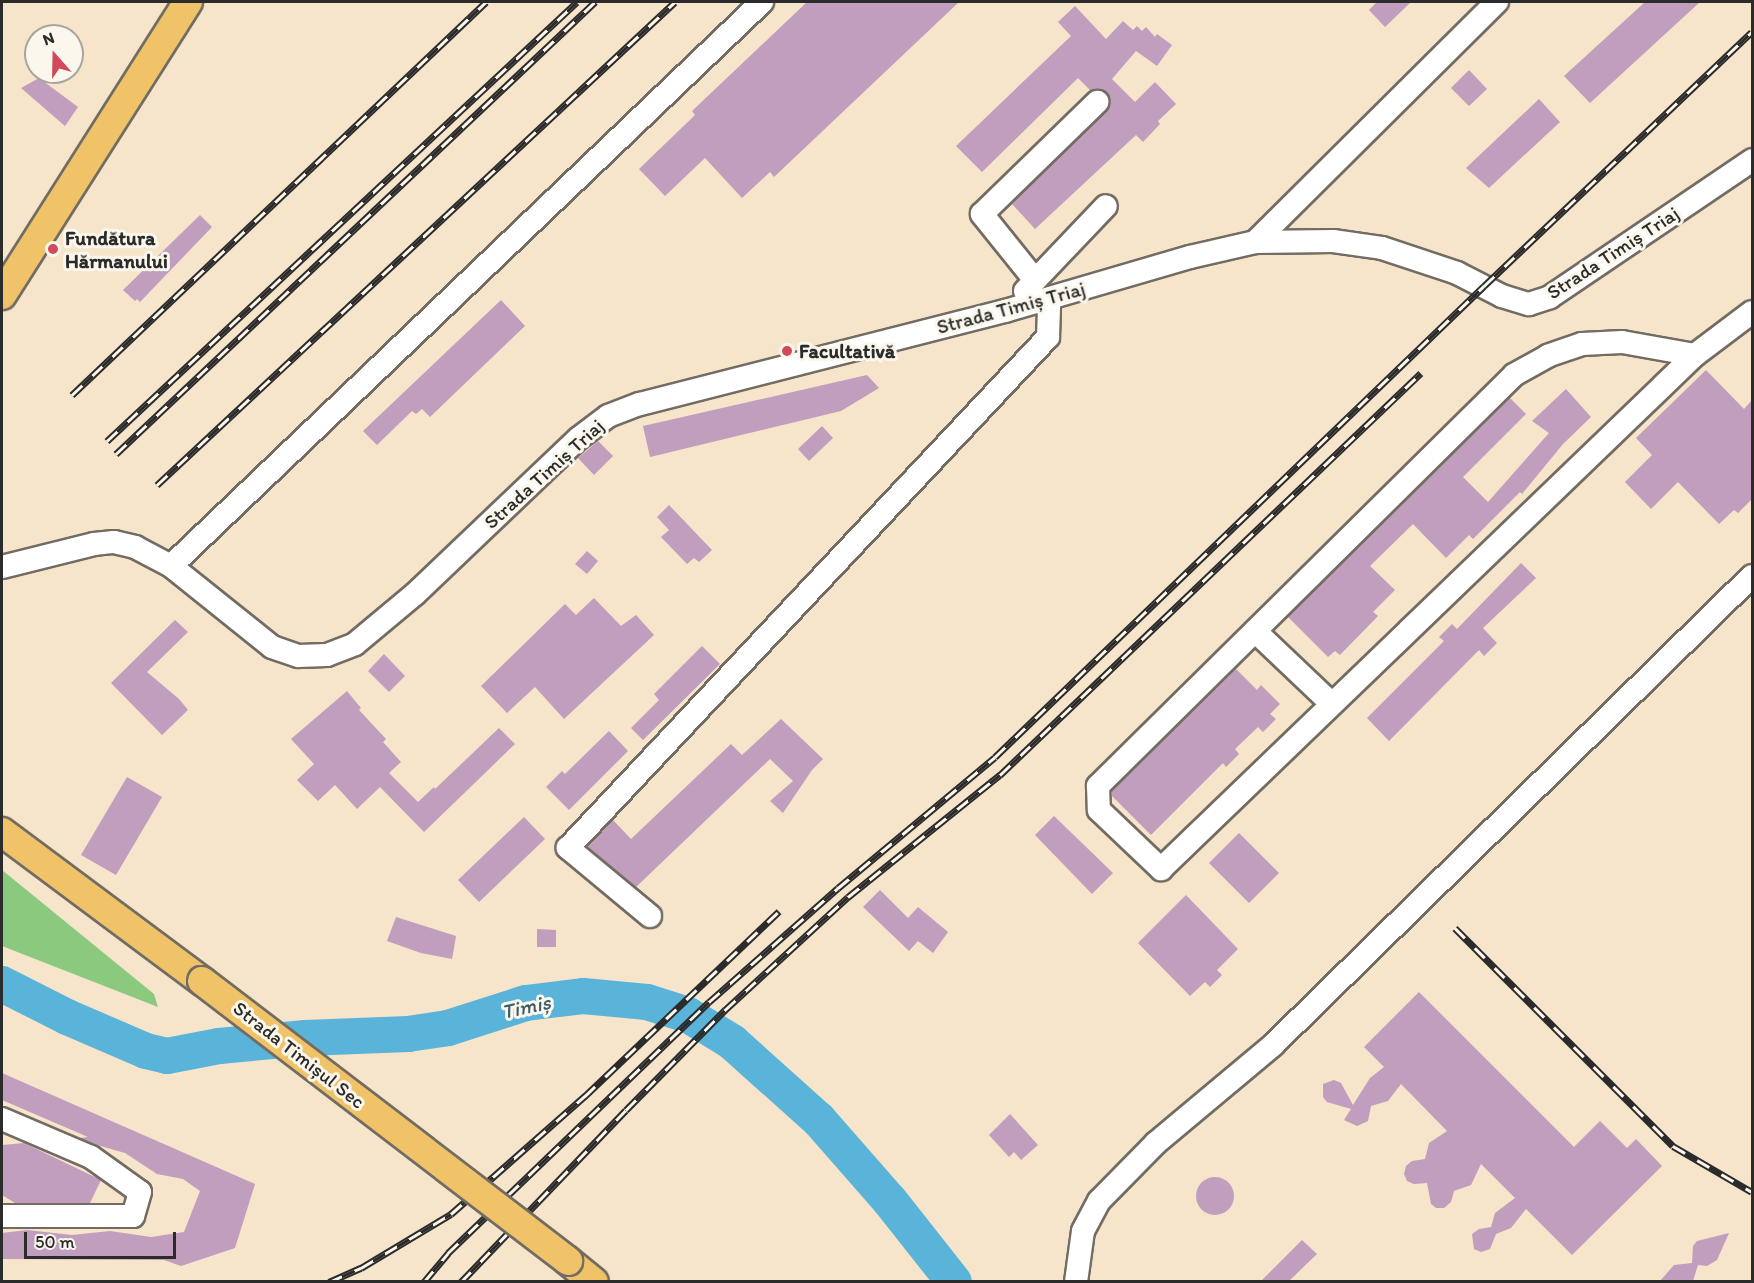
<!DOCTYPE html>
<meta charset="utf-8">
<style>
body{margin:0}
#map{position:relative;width:1754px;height:1283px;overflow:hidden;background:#f6e4cb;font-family:Itim,sans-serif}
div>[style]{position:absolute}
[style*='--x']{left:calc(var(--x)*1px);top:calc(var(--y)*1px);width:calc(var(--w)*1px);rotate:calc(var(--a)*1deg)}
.green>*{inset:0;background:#8bc97f}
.river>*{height:36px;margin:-18px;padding:0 18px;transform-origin:18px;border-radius:18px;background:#5ab3d8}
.building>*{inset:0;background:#c19dbe}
.round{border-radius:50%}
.roads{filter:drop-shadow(2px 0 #726c63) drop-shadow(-2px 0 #726c63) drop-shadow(0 2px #726c63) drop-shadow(0 -2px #726c63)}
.minor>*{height:22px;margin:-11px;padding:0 11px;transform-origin:11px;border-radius:11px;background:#fff}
.major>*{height:28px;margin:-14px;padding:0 14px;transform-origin:14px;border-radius:14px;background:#f0c369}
.rail>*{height:7px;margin-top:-3.5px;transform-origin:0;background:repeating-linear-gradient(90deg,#fbf7ec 0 14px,#2b2b2b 0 28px);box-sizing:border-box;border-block:2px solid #2b2b2b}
.bridges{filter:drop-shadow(2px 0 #726c63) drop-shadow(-2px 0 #726c63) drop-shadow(0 2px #726c63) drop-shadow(0 -2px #726c63)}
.major-bridge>*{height:28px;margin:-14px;padding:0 14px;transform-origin:14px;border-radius:14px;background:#f0c369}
.dots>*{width:16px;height:16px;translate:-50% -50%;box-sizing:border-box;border:3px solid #fbf7ec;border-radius:50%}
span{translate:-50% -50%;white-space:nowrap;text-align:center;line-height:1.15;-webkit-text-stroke:6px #fbf7ec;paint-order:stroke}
.poi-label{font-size:20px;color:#2b2b2b;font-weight:700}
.left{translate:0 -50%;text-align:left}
.street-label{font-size:20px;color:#2b2b2b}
.water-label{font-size:21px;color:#3b5b68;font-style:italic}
.frame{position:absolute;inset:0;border:3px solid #2b2b2b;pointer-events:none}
.north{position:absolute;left:24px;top:24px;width:60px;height:60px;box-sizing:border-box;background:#fbf7ec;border:2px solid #a8a59f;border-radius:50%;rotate:340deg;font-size:16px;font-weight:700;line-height:24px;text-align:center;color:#2b2b2b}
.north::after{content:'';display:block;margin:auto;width:21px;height:27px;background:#d1495b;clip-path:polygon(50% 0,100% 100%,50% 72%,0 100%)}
.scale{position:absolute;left:24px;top:1232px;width:152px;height:27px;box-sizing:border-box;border:3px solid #2b2b2b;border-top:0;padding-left:8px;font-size:18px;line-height:21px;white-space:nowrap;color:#2b2b2b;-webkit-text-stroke:4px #fbf7ec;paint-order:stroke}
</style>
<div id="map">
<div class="green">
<i style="clip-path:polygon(2px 870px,154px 994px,158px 1007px,2px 946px)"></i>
</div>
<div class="river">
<i style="--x:2;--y:984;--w:73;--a:26.9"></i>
<i style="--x:67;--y:1017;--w:86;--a:23.3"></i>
<i style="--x:146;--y:1051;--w:22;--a:13"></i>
<i style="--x:167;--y:1056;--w:53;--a:-10.9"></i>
<i style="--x:219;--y:1046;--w:87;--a:-5.3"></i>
<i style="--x:306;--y:1038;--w:102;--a:-2.2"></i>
<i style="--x:408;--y:1034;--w:40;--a:-8.5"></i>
<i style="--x:448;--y:1028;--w:82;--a:-17.8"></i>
<i style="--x:526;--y:1003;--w:57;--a:-7"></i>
<i style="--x:583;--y:996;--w:64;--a:5.4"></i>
<i style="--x:647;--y:1002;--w:43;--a:17.6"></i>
<i style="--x:688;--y:1015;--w:52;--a:31.5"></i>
<i style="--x:732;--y:1042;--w:117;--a:41.9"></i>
<i style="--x:819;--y:1120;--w:108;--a:48.8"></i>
<i style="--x:890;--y:1201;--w:103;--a:51.7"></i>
</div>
<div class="building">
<i style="clip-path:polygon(807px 2px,959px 2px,774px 177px,770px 172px,742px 198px,705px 158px,665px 196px,639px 169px,695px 115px,692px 111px)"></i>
<i style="clip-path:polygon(1377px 2px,1411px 2px,1385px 27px,1369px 10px)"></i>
<i style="clip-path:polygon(1645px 2px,1700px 2px,1590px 103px,1564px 76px)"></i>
<i style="clip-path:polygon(1075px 6px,1106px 39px,1123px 21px,1133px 30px,1137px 26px,1142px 31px,1146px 27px,1155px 37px,1157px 34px,1172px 45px,1157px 66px,1136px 51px,1112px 79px,1135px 102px,1155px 82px,1176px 104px,1158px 121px,1160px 124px,1143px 142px,1136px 135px,1035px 229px,1012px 204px,1106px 112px,1110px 105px,1107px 93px,1100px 89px,1091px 91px,1078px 78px,982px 172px,956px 146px,1071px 36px,1058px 22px)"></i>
<i style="clip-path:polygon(1469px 70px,1487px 89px,1469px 106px,1451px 88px)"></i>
<i style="clip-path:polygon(39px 78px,78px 107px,65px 126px,21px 88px)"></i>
<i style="clip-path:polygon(1539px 99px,1560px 122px,1489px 188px,1466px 168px)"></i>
<i style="clip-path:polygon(200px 215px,212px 227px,140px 302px,137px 299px,135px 301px,123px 290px)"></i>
<i style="clip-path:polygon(501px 300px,525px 326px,430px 417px,422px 409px,416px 414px,412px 411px,377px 445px,363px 431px)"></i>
<i style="clip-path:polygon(1706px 370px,1744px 409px,1752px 400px,1752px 499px,1738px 513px,1734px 510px,1719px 524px,1678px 482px,1651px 509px,1625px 482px,1652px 455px,1636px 438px)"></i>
<i style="clip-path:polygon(867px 375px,879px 388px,841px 411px,650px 457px,643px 426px)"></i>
<i style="clip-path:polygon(1566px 389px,1591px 417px,1563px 444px,1522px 494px,1520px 492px,1473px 539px,1469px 535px,1446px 558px,1413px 524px,1370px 566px,1395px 590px,1373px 612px,1378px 616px,1340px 655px,1335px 651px,1328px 657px,1288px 617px,1510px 398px,1526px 414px,1463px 477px,1488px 502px,1549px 433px,1532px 421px)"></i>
<i style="clip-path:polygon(822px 426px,833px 438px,809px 461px,798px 449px)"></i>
<i style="clip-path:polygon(598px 441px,613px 456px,594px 475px,578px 458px)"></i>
<i style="clip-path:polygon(669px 505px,712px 550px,699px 562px,694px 558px,687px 564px,661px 537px,669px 530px,657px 517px)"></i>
<i style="clip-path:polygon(587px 551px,598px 561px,587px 574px,575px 564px)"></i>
<i style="clip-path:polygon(1521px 563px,1536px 578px,1483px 628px,1497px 643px,1484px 656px,1479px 650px,1389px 741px,1367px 718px,1444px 641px,1439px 637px,1452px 624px,1457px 629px)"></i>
<i style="clip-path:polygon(594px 598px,621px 626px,636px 615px,654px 635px,564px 719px,535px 687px,507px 713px,481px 686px,565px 604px,576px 615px)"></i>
<i style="clip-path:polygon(175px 620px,188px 632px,147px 672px,179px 699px,188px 710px,162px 735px,111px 683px)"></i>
<i style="clip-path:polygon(702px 646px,720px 664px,643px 740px,631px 728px,659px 700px,654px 694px)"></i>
<i style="clip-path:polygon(384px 654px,405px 676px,389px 692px,368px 671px)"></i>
<i style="clip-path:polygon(1236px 669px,1257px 690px,1261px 685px,1280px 704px,1270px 714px,1276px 719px,1263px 732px,1258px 727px,1235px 749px,1239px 754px,1226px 767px,1223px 763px,1151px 835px,1112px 796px,1112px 791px)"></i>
<i style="clip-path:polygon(347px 691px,361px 708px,359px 710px,386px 739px,383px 742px,401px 762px,389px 773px,418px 802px,434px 787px,435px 789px,499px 728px,515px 744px,424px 832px,380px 787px,357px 809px,335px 785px,318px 801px,297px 780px,314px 764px,291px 739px)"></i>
<i style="clip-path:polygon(781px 719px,823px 759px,812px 770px,783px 813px,770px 801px,793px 781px,770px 759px,636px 887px,588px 847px,613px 820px,631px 839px,731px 744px,742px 755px)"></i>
<i style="clip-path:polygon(609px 731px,628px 751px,569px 810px,546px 787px,562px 771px,565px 774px)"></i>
<i style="clip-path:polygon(127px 777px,162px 797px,116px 875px,81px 855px)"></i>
<i style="clip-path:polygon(1054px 816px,1113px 873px,1092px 894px,1035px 835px)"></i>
<i style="clip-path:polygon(524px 817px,545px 839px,479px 902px,458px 880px)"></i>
<i style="clip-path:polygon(1239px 833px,1279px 873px,1249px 903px,1209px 863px)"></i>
<i style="clip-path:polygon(880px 890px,908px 918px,918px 907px,948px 932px,933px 953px,918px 941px,909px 951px,863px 907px)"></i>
<i style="clip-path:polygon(1186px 895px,1238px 949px,1217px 970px,1222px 975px,1210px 987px,1205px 982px,1190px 996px,1138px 943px)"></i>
<i style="clip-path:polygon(396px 917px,456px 936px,452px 959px,421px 953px,387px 941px)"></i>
<i style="clip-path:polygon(537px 929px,556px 930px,556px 947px,537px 947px)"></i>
<i style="clip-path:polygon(1419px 992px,1574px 1147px,1600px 1121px,1627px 1148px,1636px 1139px,1662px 1166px,1572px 1255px,1526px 1209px,1511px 1228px,1496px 1234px,1490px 1249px,1481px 1252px,1474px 1249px,1472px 1234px,1479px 1229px,1491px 1227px,1495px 1213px,1515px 1198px,1481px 1164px,1471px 1185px,1454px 1191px,1451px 1202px,1444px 1208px,1436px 1208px,1431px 1204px,1427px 1183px,1414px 1184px,1407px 1181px,1404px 1174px,1406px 1166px,1412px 1161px,1425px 1159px,1429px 1143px,1447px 1131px,1401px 1084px,1388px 1101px,1371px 1106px,1368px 1121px,1357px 1126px,1344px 1120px,1351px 1109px,1327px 1102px,1323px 1097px,1323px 1084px,1334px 1080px,1341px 1083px,1353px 1105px,1370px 1078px,1384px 1067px,1364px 1047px)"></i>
<i style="clip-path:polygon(2px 1073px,255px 1184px,235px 1248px,181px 1266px,164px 1260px,2px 1259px,2px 1233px,27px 1230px,72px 1235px,110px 1231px,151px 1237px,184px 1232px,200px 1191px,183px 1179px,157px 1174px,125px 1153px,97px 1145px,80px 1138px,88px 1137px,2px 1100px)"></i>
<i style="clip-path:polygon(1010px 1114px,1038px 1145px,1021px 1160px,1014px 1152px,1009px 1157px,989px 1135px)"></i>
<i style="clip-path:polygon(24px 1143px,101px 1180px,90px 1203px,15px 1203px,2px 1195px,2px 1145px)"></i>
<i class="round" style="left:1196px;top:1177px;width:38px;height:38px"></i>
<i style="clip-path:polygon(1729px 1233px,1717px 1260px,1707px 1266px,1698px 1265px,1693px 1281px,1660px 1281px,1674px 1265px,1692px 1263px,1693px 1246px,1697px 1241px)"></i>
<i style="clip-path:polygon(1302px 1240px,1317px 1254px,1289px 1281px,1261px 1281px)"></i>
</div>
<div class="roads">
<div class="minor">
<i style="--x:1255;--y:242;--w:341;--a:-44.8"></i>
<i style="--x:1035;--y:280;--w:85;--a:-128.8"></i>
<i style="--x:982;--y:214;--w:161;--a:-44.2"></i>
<i style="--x:1025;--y:291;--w:117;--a:-46.4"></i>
<i style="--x:1695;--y:355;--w:74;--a:-169.9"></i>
<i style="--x:1622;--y:342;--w:40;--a:177.1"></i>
<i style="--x:1582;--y:344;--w:36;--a:161"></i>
<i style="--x:1548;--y:356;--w:39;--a:151"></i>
<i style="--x:1514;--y:375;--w:585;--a:135.35"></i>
<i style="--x:1098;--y:786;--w:24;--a:88"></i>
<i style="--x:1099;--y:810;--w:86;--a:43.6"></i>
<i style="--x:1161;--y:869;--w:741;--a:-43.91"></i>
<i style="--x:1695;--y:355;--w:71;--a:-37"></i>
<i style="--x:171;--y:566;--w:817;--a:-43.66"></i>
<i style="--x:2;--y:567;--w:95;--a:-14"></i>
<i style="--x:94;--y:544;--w:20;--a:-6"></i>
<i style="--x:114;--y:542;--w:22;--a:13"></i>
<i style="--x:135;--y:547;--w:41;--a:27.8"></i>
<i style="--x:171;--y:566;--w:129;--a:38.7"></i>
<i style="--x:272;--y:647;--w:28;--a:19"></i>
<i style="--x:298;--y:656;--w:29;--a:-2"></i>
<i style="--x:327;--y:655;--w:30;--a:-21"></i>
<i style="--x:355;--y:644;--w:78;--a:-39.8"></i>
<i style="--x:415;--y:594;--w:226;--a:-43.6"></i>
<i style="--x:579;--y:438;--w:36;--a:-37"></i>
<i style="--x:608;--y:416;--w:34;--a:-21"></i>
<i style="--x:640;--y:404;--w:377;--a:-14.3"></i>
<i style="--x:1005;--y:311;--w:193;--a:-16.3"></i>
<i style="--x:1190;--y:257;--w:67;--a:-13"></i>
<i style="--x:1255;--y:242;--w:78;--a:-0.7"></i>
<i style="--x:1333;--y:241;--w:49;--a:8.1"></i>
<i style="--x:1382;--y:248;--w:79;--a:18.4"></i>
<i style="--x:1457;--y:273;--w:51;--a:27.1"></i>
<i style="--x:1502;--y:296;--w:28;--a:17"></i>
<i style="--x:1529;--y:304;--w:22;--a:-18"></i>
<i style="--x:1550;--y:297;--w:244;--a:-34.1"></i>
<i style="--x:1255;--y:631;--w:106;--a:43.5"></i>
<i style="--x:650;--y:916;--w:107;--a:-140.3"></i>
<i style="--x:568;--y:848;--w:701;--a:-46.79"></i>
<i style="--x:1048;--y:337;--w:38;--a:-88"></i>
<i style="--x:2;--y:1119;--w:97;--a:23.1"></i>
<i style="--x:91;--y:1157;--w:60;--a:35.5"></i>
<i style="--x:140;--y:1192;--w:25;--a:106"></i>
<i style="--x:133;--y:1216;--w:131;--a:180"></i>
<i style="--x:1076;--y:1282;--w:51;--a:-82.2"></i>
<i style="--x:1083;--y:1231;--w:34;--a:-62"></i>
<i style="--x:1099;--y:1201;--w:81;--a:-45.5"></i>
<i style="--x:1156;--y:1143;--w:153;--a:-39.9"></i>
<i style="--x:1273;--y:1045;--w:670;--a:-44.4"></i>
</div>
<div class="major">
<i style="--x:2;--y:295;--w:347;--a:-57.6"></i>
<i style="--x:2;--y:832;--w:249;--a:36.7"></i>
<i style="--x:568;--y:1261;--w:33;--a:39"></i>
</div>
</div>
<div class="rail">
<i style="--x:72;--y:395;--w:571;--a:-43.51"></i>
<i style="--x:107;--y:441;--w:643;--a:-43.05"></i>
<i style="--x:116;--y:454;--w:659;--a:-43.34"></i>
<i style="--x:157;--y:485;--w:708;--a:-43"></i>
<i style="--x:1455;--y:928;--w:308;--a:45"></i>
<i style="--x:1673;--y:1146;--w:91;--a:30.2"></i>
<i style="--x:329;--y:1282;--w:35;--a:-24"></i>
<i style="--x:361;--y:1268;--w:105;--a:-31"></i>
<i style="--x:451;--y:1214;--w:179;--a:-41.4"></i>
<i style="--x:585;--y:1096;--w:268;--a:-43.6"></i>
<i style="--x:424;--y:1282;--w:38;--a:-50"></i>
<i style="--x:448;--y:1253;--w:362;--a:-43.9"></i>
<i style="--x:709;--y:1002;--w:172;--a:-41.5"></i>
<i style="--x:838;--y:888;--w:204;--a:-39.8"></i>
<i style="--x:995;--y:757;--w:679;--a:-43.93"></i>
<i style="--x:1484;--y:286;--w:369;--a:-43.5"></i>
<i style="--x:461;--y:1282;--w:238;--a:-46.2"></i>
<i style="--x:626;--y:1110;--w:141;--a:-45.3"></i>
<i style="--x:725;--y:1010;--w:167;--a:-42.6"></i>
<i style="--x:848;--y:897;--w:195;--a:-38.8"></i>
<i style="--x:1000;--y:775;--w:582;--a:-43.68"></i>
</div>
<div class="bridges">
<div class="major-bridge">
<i style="--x:202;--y:981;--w:461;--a:37.4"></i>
</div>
</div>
<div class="dots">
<i style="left:53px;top:249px;background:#d1495b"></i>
<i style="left:787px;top:351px;background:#d1495b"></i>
</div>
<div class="poi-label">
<span class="left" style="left:65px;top:250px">Fundătura<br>Hărmanului</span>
<span class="left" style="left:799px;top:351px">Facultativă</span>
</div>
<div class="street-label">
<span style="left:1613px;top:253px;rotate:-33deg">Strada Timiș Triaj</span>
<span style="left:1011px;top:308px;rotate:-15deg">Strada Timiș Triaj</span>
<span style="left:544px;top:474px;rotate:-42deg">Strada Timiș Triaj</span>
<span style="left:299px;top:1055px;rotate:38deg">Strada Timișul Sec</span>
</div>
<div class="water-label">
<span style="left:526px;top:1007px;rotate:-12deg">Timiș</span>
</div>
<div class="frame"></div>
<div class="north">N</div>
<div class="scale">50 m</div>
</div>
